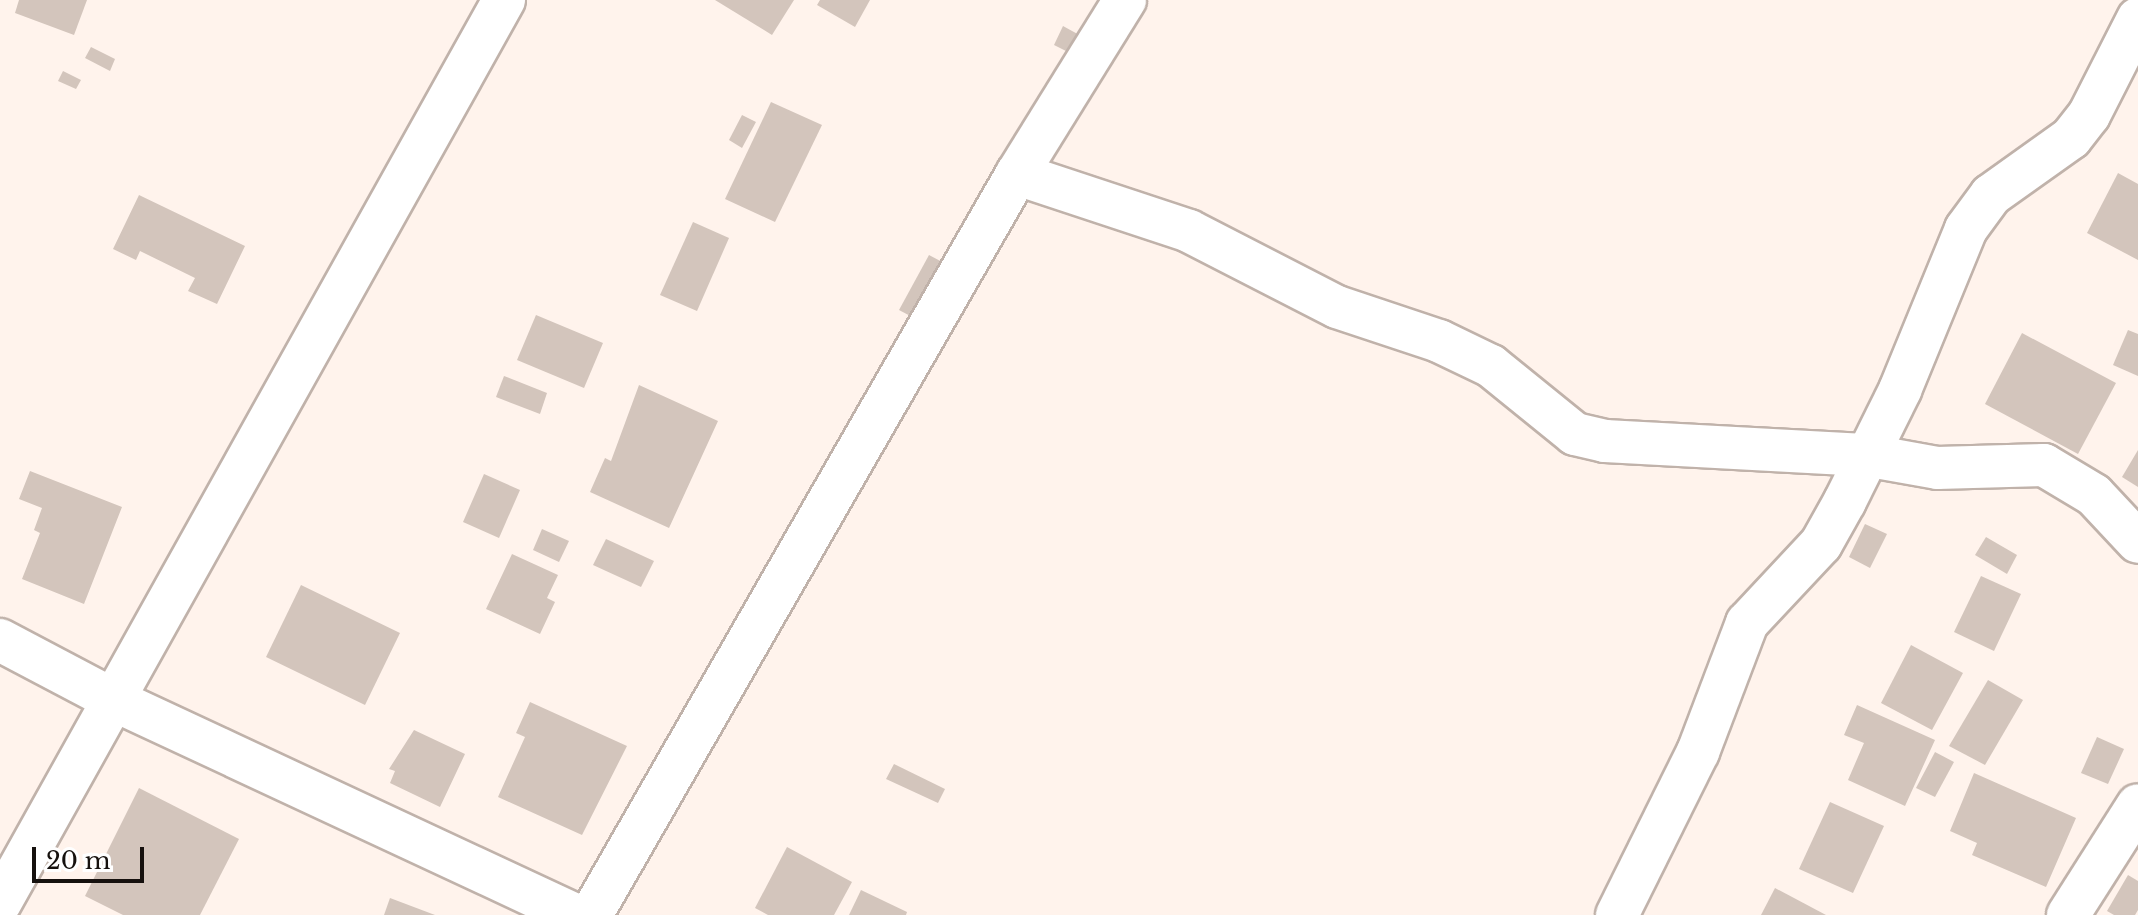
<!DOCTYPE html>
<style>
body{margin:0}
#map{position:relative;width:2138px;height:915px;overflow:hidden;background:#fff3ec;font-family:"Libre Baskerville",serif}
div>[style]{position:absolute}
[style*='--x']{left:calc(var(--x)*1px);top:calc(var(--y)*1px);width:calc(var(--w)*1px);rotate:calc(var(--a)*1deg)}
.building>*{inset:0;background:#d3c5bc}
.roads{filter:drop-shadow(2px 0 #c0b2aa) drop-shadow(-2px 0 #c0b2aa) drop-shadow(0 2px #c0b2aa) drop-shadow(0 -2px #c0b2aa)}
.street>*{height:42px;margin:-21px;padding:0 21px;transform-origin:21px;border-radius:21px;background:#fff}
span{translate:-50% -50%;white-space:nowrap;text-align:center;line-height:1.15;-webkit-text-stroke:6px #fff;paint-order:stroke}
.scale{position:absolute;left:32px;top:847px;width:112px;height:36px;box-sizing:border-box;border:4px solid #16110e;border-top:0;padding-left:10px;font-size:24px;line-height:28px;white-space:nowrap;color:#16110e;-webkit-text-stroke:6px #fff;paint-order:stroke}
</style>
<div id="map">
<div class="building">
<i style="clip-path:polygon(19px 0,87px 0,74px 35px,15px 13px)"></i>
<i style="clip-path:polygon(715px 0,794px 0,772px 35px)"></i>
<i style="clip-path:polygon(820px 0,870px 0,855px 27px,817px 5px)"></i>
<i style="clip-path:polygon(1063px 26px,1083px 37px,1074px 55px,1054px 45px)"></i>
<i style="clip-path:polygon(91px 47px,115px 59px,110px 71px,85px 58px)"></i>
<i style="clip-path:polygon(63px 71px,81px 80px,76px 89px,58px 81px)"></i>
<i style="clip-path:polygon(771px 102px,822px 125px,775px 222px,725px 199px)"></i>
<i style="clip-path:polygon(742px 115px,756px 122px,742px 148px,729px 140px)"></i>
<i style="clip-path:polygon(2118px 173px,2138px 184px,2138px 260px,2087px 233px)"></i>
<i style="clip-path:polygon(139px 195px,245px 246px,217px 304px,188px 291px,195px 278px,140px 251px,136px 260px,113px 249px)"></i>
<i style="clip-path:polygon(693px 222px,729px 238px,697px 311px,660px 295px)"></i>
<i style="clip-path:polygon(929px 255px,946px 264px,916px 319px,899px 310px)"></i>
<i style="clip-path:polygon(536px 315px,603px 343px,584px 388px,517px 360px)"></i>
<i style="clip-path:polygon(2128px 330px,2138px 334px,2138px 376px,2113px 365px)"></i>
<i style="clip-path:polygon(2022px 333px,2116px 383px,2078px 454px,1985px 404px)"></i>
<i style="clip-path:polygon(504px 376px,547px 393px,540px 414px,496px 397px)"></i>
<i style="clip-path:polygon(639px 385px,718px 421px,669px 528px,590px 492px,605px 458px,611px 461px)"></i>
<i style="clip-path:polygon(2138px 450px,2138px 487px,2122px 477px)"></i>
<i style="clip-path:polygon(30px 471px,122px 507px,84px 604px,22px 579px,40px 533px,34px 530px,42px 508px,19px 499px)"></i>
<i style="clip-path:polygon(484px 474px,520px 490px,499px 538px,463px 522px)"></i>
<i style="clip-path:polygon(1865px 524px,1887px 534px,1870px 568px,1849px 557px)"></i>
<i style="clip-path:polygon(542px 529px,569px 541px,559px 562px,533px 550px)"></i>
<i style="clip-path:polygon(1986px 537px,2017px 555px,2007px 574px,1975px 555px)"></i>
<i style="clip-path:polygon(606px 539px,654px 561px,641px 587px,593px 565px)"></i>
<i style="clip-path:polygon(512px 554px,558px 575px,547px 598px,555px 602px,540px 634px,486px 609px)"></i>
<i style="clip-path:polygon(1981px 576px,2021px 594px,1994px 651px,1954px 632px)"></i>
<i style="clip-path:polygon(301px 585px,400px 633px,365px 705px,266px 657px)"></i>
<i style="clip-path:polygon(1911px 645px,1963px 673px,1932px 730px,1881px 703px)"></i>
<i style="clip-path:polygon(1988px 680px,2023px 700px,1985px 765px,1949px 746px)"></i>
<i style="clip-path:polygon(530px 702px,627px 746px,582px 835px,498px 797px,525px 737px,516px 733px)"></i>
<i style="clip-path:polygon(1857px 705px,1935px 740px,1905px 806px,1848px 780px,1864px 743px,1844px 735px)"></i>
<i style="clip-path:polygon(414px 730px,465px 754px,440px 807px,390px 783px,395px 771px,389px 769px)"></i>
<i style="clip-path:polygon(2097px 737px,2124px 749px,2108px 784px,2081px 773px)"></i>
<i style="clip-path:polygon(1935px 752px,1954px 762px,1935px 797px,1916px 788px)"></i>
<i style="clip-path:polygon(894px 764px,945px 789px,938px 803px,886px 779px)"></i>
<i style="clip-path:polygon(1974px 773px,2076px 818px,2046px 887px,1972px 855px,1977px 843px,1950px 831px)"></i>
<i style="clip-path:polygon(139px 788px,239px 839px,200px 915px,123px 915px,85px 896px)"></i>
<i style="clip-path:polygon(1830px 802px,1884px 826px,1853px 893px,1799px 869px)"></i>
<i style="clip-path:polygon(787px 847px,852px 882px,834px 915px,768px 915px,755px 908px)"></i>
<i style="clip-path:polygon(2128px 875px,2138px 881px,2138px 910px,2135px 915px,2114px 915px,2107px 911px)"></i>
<i style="clip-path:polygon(1775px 888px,1826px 915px,1761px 915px)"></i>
<i style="clip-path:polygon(861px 890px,907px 912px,906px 915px,849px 915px)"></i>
<i style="clip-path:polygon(390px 898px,435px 915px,384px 915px)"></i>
</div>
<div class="roads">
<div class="street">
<i style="--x:1017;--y:174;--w:181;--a:18.3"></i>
<i style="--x:1189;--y:231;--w:166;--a:27.2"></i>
<i style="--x:1337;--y:307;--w:108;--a:18.4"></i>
<i style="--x:1439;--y:341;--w:58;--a:25.7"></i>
<i style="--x:1491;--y:366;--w:108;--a:39"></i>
<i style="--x:1575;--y:434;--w:31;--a:13"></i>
<i style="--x:1605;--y:441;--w:260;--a:3.1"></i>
<i style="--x:1865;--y:455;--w:73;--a:10.2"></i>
<i style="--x:1937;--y:468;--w:107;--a:-1.6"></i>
<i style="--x:2044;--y:465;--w:58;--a:31"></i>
<i style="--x:2094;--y:495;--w:64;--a:46.9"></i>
<i style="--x:0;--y:640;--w:129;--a:27.8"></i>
<i style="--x:114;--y:700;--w:509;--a:25"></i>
<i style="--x:0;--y:903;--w:1034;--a:-60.83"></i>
<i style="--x:591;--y:915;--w:855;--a:-60.11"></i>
<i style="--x:1017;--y:174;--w:205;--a:-58.2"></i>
<i style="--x:1617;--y:915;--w:182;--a:-63.6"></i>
<i style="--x:1698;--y:752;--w:138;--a:-69.2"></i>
<i style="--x:1747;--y:623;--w:108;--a:-46.9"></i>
<i style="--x:1821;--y:544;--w:49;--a:-60.8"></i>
<i style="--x:1845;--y:501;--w:124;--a:-63.6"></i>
<i style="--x:1900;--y:390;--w:174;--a:-67.7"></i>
<i style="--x:1966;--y:229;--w:42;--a:-53.7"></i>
<i style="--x:1991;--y:195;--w:98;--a:-35.5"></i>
<i style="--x:2071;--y:138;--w:29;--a:-52"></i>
<i style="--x:2089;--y:115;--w:108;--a:-63"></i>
<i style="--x:2068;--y:915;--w:130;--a:-57.5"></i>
</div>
</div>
<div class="scale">20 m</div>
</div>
